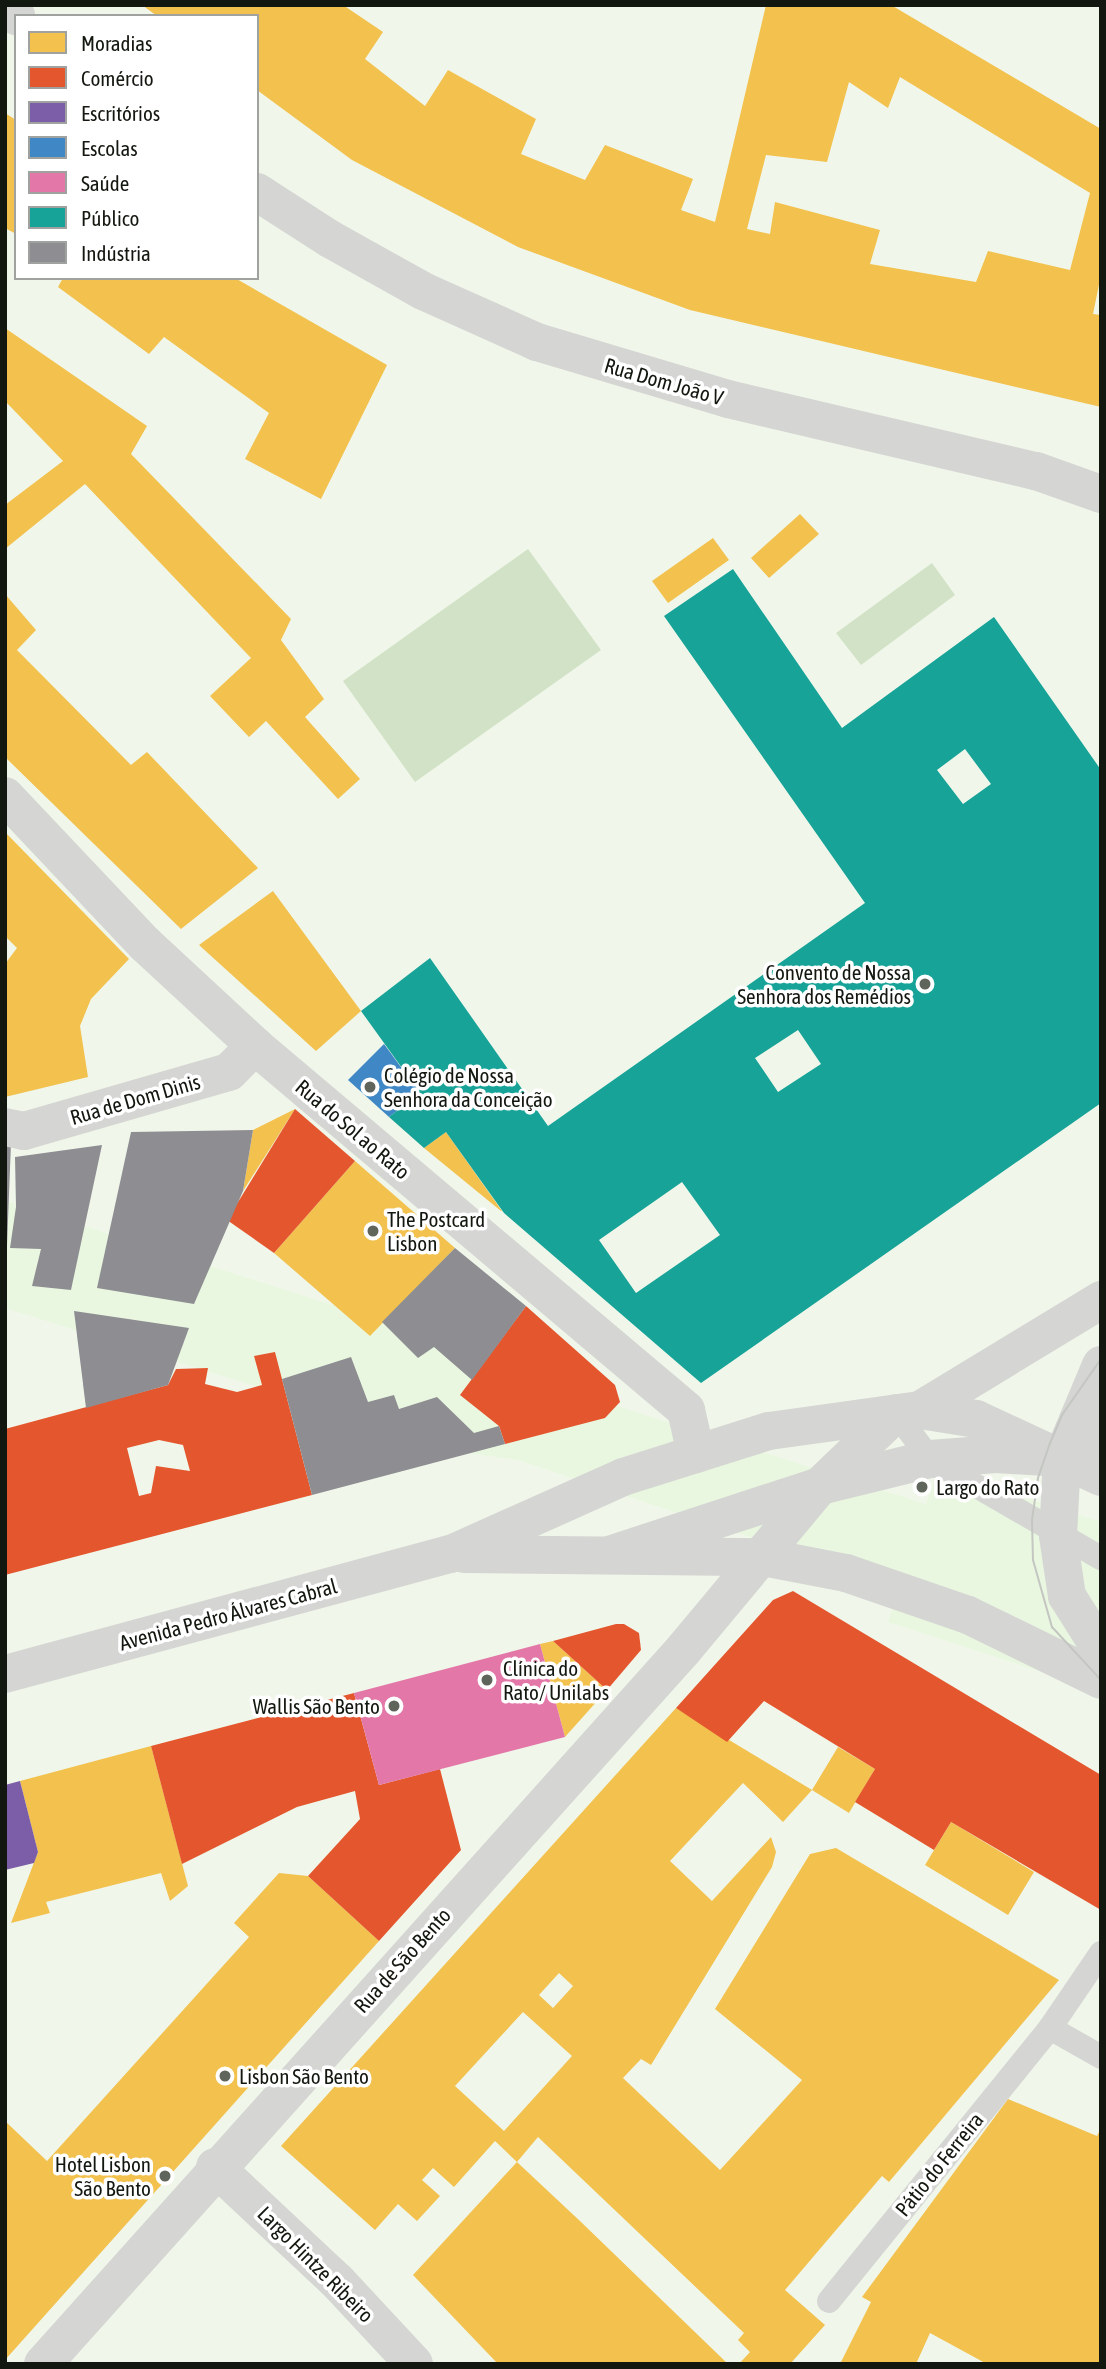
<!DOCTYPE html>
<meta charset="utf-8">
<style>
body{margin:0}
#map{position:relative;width:1106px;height:2369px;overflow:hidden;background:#f0f7ea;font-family:"Asap Condensed",sans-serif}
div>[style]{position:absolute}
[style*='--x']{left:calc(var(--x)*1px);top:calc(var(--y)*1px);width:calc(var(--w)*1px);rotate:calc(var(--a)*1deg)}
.built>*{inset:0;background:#eaf7e0}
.green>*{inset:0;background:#d2e2c6}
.homes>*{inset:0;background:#f2c14e}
.shops>*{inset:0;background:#e4572e}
.offices>*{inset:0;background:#7b5ea7}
.schools>*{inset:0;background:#3f88c5}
.health>*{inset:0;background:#e377a8}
.public>*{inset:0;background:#17a398}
.industry>*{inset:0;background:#8d8d92}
.lane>*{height:24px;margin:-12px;padding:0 12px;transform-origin:12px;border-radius:12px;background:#d5d6d3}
.street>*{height:38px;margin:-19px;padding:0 19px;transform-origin:19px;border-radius:19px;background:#d5d6d3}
.secondary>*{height:38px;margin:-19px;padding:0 19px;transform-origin:19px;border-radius:19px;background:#d5d6d3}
.primary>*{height:38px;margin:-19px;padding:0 19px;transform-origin:19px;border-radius:19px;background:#d5d6d3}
.tram>*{height:2px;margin:-1px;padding:0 1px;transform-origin:1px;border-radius:1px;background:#c4c6c2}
.dots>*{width:19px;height:19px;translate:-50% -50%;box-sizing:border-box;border:4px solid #fff;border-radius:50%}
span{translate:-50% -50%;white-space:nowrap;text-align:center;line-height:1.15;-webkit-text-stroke:7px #fff;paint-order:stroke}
.street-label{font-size:21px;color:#12170f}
.poi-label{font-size:21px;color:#12170f}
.right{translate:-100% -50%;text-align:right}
.left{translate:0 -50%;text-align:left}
.frame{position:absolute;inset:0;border:7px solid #12170f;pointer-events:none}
.legend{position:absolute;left:14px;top:14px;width:245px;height:266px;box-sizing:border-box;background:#fff;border:2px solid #a0a29f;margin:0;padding:9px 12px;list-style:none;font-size:21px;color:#12170f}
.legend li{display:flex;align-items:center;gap:14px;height:35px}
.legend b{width:35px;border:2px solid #a0a29f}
</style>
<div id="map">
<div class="built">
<i style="clip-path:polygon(5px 1201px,497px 1357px,541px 1382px,926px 1504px,938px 1470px,1101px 1522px,1101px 1691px,888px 1622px,900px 1587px,518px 1460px,468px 1453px,5px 1308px)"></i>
</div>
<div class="green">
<i style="clip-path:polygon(528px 549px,601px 650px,415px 782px,343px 681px)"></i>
<i style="clip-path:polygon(932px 563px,955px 595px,861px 665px,836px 633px)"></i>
</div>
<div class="homes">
<i style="clip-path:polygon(evenodd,142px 5px,343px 5px,383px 32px,365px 59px,425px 106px,448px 70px,536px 119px,521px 154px,585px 180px,605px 145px,693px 179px,681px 210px,715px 222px,766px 5px,891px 5px,1101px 129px,1101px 275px,1093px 314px,1101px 315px,1101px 407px,690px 310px,518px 247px,352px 160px,257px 90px,257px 16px,157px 16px,142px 5px,900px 77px,1090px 193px,1070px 270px,988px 251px,976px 282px,870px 264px,880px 230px,775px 202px,770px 234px,747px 229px,766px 155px,827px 162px,849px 82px,888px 108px,900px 77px)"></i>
<i style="clip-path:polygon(5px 113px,16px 120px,16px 234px,5px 228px)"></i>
<i style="clip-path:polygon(63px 278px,235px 278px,387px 365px,321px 499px,245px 459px,269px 413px,164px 337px,149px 354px,58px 287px)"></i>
<i style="clip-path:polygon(5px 328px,147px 426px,131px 454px,291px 619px,281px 640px,324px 699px,305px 717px,360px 779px,338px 799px,266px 721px,249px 737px,210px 696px,251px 658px,85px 484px,5px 549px,5px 505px,63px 461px,5px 401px)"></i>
<i style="clip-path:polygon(800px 514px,819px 534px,769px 578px,751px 558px)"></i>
<i style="clip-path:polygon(713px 538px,729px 560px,668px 603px,652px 581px)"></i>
<i style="clip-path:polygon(5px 594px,36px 630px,17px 650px,131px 765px,147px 752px,258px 868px,181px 929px,5px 757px)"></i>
<i style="clip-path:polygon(5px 832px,129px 959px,91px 999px,80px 1026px,88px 1077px,5px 1097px,5px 964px,17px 948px,5px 936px)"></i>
<i style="clip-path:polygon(273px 891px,361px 1011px,316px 1051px,199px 945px)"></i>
<i style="clip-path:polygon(295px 1109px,243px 1191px,253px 1130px)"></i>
<i style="clip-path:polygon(446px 1132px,502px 1211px,501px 1211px,424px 1148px)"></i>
<i style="clip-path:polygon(355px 1161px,455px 1248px,370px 1336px,274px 1253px)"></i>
<i style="clip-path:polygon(553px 1641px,607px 1690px,565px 1737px,540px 1644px)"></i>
<i style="clip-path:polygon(evenodd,676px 1708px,812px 1790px,838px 1747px,875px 1769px,849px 1813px,812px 1790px,783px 1822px,743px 1783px,670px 1861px,712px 1901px,771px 1837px,776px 1852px,772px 1867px,651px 2065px,641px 2059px,623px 2078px,720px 2170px,802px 2080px,715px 2009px,810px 1854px,836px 1848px,1059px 1980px,889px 2182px,882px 2176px,785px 2290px,825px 2325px,790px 2364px,739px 2364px,750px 2352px,738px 2340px,744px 2333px,538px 2137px,517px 2162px,495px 2141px,454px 2187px,433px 2168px,422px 2180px,440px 2196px,417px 2221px,398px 2204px,375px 2230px,281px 2146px,676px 1708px,559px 1973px,573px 1986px,553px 2008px,539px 1995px,559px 1973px,676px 1708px,523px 2012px,572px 2056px,504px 2131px,455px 2086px,523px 2012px)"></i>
<i style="clip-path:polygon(151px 1746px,188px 1886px,170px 1901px,161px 1873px,46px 1902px,50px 1913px,11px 1923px,38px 1852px,20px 1781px)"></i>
<i style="clip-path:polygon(951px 1822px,1034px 1872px,1008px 1915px,925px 1865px)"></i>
<i style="clip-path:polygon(279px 1873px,308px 1876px,379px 1941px,5px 2360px,5px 2121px,47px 2161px,249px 1937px,234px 1923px)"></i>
<i style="clip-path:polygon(1008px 2099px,1097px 2136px,1101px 2128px,1101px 2364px,987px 2364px,930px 2333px,916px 2364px,840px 2364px,871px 2302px,862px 2297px)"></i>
<i style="clip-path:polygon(517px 2162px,581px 2222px,728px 2364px,498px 2364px,413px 2275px)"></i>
</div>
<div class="shops">
<i style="clip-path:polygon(295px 1109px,355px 1161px,274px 1253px,227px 1220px)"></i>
<i style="clip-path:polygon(526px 1306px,615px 1385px,620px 1402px,605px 1418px,505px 1444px,499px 1426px,460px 1395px)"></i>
<i style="clip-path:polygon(evenodd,275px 1352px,312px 1495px,5px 1575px,5px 1429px,168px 1385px,176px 1369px,208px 1368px,205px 1384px,237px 1392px,262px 1385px,254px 1356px,275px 1352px,159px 1440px,183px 1445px,190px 1471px,156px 1466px,151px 1493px,139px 1496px,127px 1448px,159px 1440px)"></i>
<i style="clip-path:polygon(793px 1591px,1101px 1775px,1101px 1910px,951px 1822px,934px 1850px,855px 1802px,875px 1769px,764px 1701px,727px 1742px,676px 1708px,773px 1600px)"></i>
<i style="clip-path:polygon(616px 1624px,624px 1624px,639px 1633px,641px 1650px,607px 1690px,553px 1641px)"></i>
<i style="clip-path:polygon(354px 1693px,379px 1785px,440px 1769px,461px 1850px,379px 1941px,308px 1876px,360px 1819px,355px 1791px,297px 1807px,182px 1864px,151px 1746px)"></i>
</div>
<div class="offices">
<i style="clip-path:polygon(20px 1781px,38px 1852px,34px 1863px,5px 1870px,5px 1785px)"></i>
</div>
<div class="schools">
<i style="clip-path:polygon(384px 1044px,420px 1093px,389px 1117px,348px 1080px)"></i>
</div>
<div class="health">
<i style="clip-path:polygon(540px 1644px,565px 1737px,379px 1785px,354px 1693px)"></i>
</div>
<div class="public">
<i style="clip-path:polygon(evenodd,733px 569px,842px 728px,994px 617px,1101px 770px,1101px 1103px,701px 1383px,504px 1213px,446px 1132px,424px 1148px,389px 1117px,420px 1093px,361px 1011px,430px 958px,548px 1126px,865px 903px,664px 616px,733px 569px,965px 749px,991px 784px,963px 804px,937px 770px,965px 749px,733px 569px,798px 1030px,821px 1064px,778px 1092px,755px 1058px,798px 1030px,733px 569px,682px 1182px,720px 1235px,636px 1293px,599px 1240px,682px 1182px)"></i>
</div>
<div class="industry">
<i style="clip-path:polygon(253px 1130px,243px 1191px,194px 1304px,97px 1288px,131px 1132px)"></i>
<i style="clip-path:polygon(11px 1143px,7px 1246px,5px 1245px,5px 1144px)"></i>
<i style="clip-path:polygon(102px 1145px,71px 1290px,32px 1286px,41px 1249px,10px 1248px,16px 1207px,15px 1157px)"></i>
<i style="clip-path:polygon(455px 1248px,526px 1306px,472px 1380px,434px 1347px,418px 1358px,382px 1322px)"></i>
<i style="clip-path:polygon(74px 1311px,189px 1328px,168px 1385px,86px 1408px)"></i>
<i style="clip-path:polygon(351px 1357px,368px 1402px,394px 1395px,399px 1409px,437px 1397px,474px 1433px,499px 1426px,505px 1444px,312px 1495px,282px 1379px)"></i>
</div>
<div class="lane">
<i style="--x:896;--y:1413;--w:57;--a:53.5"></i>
<i style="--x:930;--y:1459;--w:198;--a:30.1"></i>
<i style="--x:1050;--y:2028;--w:59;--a:29.6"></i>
<i style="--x:829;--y:2301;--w:351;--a:-51"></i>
<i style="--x:1050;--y:2028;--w:91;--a:-55.8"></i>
</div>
<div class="street">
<i style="--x:5;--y:796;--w:204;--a:46.6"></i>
<i style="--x:145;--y:944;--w:150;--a:42.8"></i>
<i style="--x:255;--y:1046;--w:564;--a:40.18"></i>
<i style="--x:686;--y:1410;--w:45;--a:77.2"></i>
<i style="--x:5;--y:1127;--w:19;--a:12"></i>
<i style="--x:24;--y:1131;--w:213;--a:-16.1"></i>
<i style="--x:229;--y:1072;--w:37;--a:-45"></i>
<i style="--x:215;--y:2167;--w:167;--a:43.1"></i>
<i style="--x:337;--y:2281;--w:113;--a:47.1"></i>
</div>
<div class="secondary">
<i style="--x:5;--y:8;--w:14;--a:36"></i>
<i style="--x:257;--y:192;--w:87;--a:32.8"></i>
<i style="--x:330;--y:239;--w:107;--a:29.2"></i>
<i style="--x:423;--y:291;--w:125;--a:24.1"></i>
<i style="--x:537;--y:342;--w:199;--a:16.6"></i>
<i style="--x:728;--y:399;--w:316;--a:13.2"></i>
<i style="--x:1036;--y:471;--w:69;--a:19.5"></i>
<i style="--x:920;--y:1410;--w:212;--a:-31.3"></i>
<i style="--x:1062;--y:1458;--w:101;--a:-67.2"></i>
<i style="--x:609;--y:1555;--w:222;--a:-18.1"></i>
<i style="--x:820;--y:1486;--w:113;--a:-13.8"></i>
<i style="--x:930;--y:1459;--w:66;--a:-4.3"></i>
<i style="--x:996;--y:1454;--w:66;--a:3.5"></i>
<i style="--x:1062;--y:1458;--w:45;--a:-30.5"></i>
<i style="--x:43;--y:2364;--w:960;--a:-48.12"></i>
<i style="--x:684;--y:1649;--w:212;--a:-50.2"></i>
<i style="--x:820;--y:1486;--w:105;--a:-43.8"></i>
</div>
<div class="primary">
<i style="--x:1062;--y:1458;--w:78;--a:92.9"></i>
<i style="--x:1058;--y:1536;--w:61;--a:81.5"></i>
<i style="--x:1067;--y:1596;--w:64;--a:57.8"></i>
<i style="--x:464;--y:1554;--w:299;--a:0.6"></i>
<i style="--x:763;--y:1557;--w:85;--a:10.9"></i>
<i style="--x:846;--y:1573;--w:129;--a:19"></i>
<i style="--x:968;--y:1615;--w:148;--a:26"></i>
<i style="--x:5;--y:1674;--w:462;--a:-15.1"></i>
<i style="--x:451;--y:1554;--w:188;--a:-24.1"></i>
<i style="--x:623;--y:1477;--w:153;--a:-17.5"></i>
<i style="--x:769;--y:1431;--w:152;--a:-7.9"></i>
<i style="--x:920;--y:1410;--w:57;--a:9.1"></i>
<i style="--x:976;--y:1419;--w:138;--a:24.9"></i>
</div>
<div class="tram">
<i style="--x:1101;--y:1359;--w:68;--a:124.9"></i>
<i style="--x:1062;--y:1415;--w:30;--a:113"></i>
<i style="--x:1050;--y:1443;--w:37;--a:109"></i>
<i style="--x:1038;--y:1478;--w:42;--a:98.1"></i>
<i style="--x:1032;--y:1520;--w:40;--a:88.6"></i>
<i style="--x:1033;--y:1560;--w:70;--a:74.2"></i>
<i style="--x:1052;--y:1627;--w:72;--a:47.2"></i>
</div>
<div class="dots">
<i style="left:925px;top:984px;background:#60655c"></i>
<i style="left:370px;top:1087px;background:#60655c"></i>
<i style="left:373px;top:1231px;background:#60655c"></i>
<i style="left:922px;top:1487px;background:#60655c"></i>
<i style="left:487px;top:1680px;background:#60655c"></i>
<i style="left:394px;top:1706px;background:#60655c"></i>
<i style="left:225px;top:2076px;background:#60655c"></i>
<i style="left:165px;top:2176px;background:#60655c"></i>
</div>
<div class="street-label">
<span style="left:664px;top:381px;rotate:16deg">Rua Dom João V</span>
<span style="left:135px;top:1099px;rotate:-16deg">Rua de Dom Dinis</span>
<span style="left:353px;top:1129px;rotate:40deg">Rua do Sol ao Rato</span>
<span style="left:228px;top:1614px;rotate:-15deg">Avenida Pedro Álvares Cabral</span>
<span style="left:402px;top:1960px;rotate:-48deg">Rua de São Bento</span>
<span style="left:939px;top:2164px;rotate:-51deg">Pátio do Ferreira</span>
<span style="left:316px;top:2264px;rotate:45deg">Largo Hintze Ribeiro</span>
</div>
<div class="poi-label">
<span class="right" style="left:911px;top:984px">Convento de Nossa<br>Senhora dos Remédios</span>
<span class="left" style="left:384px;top:1087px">Colégio de Nossa<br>Senhora da Conceição</span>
<span class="left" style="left:387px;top:1231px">The Postcard<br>Lisbon</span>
<span class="left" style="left:936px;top:1487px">Largo do Rato</span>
<span class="left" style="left:503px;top:1680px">Clínica do<br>Rato/ Unilabs</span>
<span class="right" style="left:380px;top:1706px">Wallis São Bento</span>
<span class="left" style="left:239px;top:2076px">Lisbon São Bento</span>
<span class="right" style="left:151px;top:2176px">Hotel Lisbon<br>São Bento</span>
</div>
<div class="frame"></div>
<ul class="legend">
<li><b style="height:19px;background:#f2c14e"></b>Moradias</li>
<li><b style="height:19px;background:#e4572e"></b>Comércio</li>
<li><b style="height:19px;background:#7b5ea7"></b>Escritórios</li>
<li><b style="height:19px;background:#3f88c5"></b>Escolas</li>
<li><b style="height:19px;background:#e377a8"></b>Saúde</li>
<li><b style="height:19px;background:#17a398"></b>Público</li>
<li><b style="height:19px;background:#8d8d92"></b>Indústria</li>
</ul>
</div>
